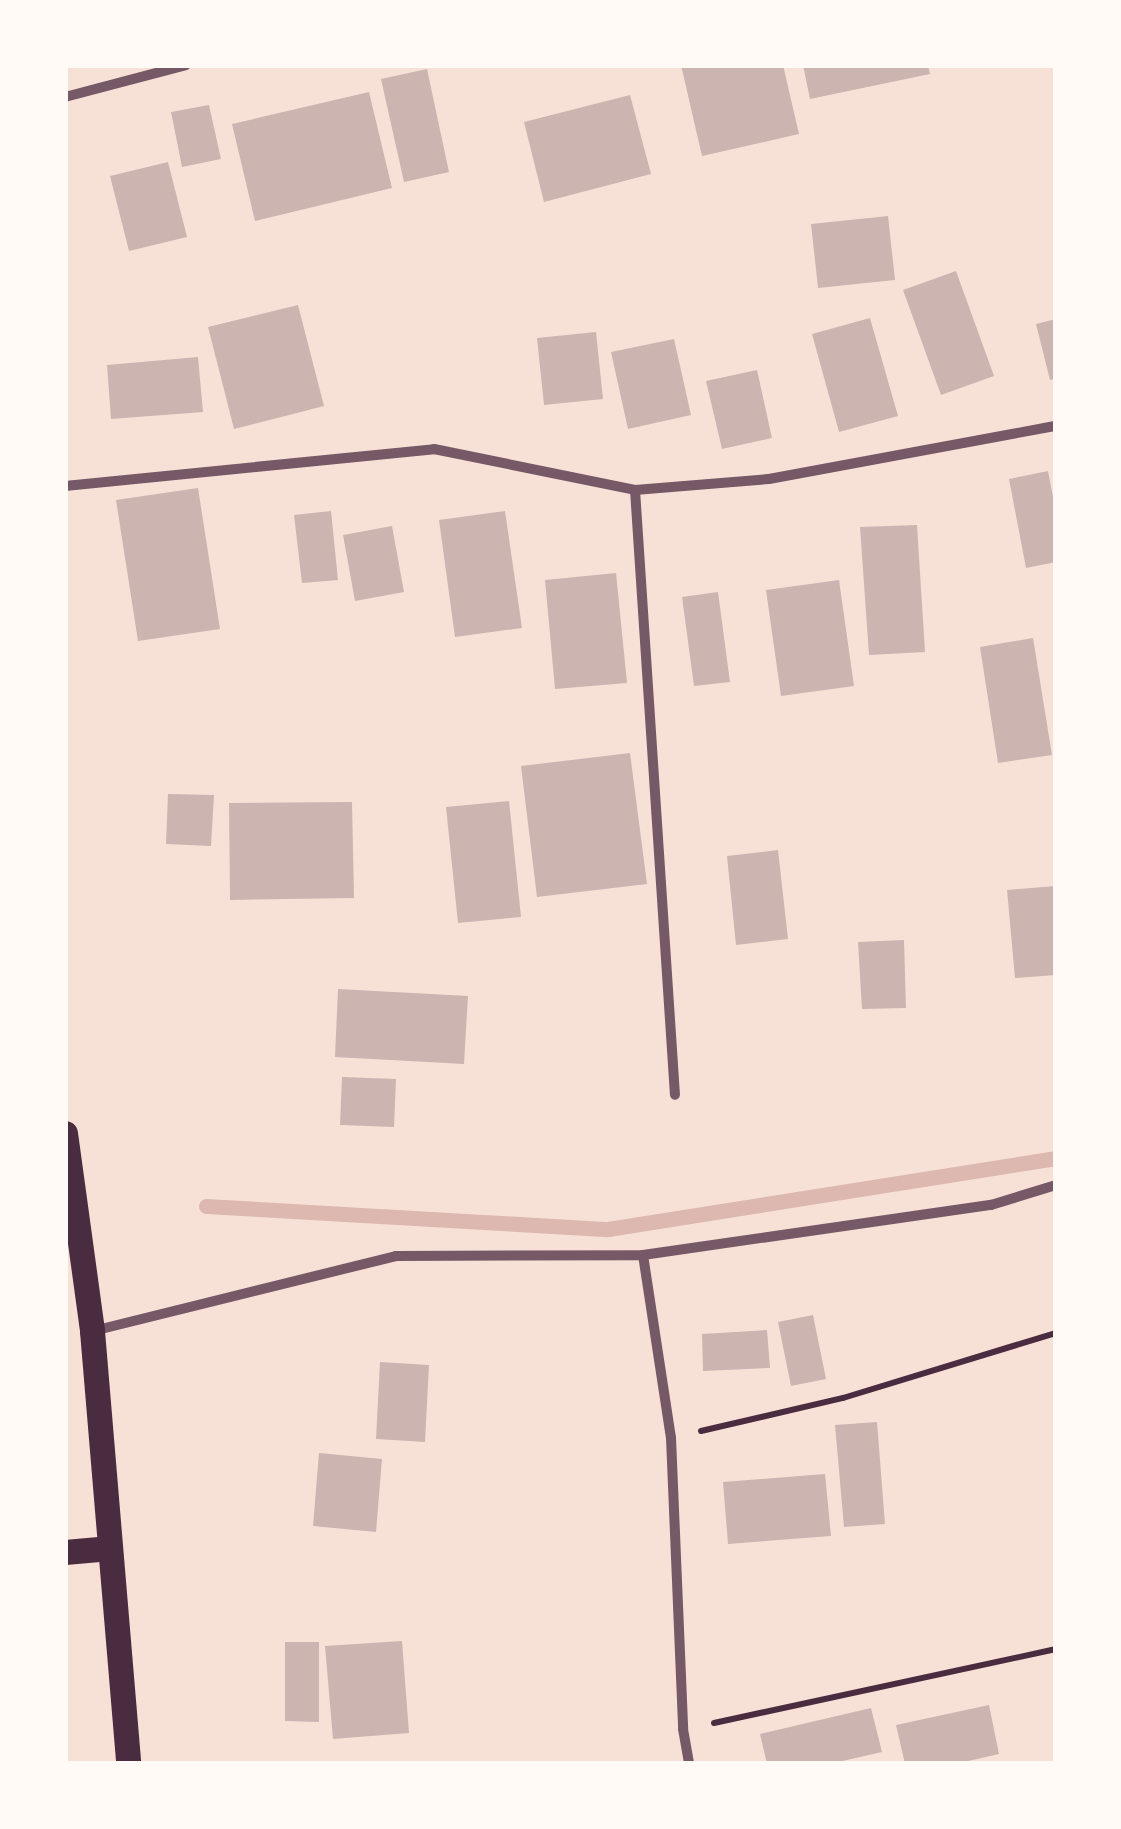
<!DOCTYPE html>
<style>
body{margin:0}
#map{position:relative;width:1121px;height:1829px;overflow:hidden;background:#f7e1d7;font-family:Figtree,sans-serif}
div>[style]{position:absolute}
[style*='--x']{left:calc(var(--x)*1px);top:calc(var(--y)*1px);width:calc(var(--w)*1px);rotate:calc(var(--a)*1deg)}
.stream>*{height:15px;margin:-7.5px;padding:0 7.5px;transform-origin:7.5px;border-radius:7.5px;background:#dcb8b0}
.building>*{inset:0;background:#ccb4b1}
.path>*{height:6px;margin:-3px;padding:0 3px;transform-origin:3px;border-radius:3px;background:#4a2c40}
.minor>*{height:10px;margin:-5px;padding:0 5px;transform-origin:5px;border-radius:5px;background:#755966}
.primary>*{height:25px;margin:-12.5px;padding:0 12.5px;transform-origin:12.5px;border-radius:12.5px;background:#4a2c40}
span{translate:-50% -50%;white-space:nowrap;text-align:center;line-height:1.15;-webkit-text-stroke:10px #fffaf5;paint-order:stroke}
.frame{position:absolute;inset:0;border:68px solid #fffaf5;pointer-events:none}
</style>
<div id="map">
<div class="stream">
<i style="--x:206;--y:1206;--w:403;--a:3.3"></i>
<i style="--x:608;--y:1229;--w:454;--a:-9"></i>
</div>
<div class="building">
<i style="clip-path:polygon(681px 65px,783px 65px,799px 134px,702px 156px)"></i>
<i style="clip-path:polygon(803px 65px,928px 65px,930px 74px,810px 99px)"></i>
<i style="clip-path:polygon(427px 69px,449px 172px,404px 182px,381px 79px)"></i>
<i style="clip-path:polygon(369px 92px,392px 188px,255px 221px,232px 124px)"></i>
<i style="clip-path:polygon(630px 95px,651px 174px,544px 202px,524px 122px)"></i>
<i style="clip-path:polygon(209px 105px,221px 159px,182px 167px,171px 112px)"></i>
<i style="clip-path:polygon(168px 162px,187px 237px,129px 251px,110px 176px)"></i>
<i style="clip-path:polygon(888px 216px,895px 280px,818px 288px,811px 224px)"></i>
<i style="clip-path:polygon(956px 271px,994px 376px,941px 395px,903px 290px)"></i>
<i style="clip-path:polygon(298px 305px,324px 406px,234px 429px,208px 327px)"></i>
<i style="clip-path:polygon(870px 318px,898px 416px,839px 432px,812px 334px)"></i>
<i style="clip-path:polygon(1056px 319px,1056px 379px,1050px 380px,1036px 324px)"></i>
<i style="clip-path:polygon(596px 332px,603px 399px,544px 405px,537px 338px)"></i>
<i style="clip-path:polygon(674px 339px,691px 415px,628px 429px,611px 352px)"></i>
<i style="clip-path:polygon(198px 357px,203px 412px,111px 419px,107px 365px)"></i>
<i style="clip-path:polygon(757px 370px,772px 438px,722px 449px,706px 381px)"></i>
<i style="clip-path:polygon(1048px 471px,1056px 512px,1056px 562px,1026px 568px,1009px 479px)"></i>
<i style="clip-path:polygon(198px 488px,220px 629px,138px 641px,116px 500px)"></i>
<i style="clip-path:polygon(331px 511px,338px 580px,302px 583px,294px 515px)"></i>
<i style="clip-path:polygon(505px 511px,522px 628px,455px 637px,439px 520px)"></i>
<i style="clip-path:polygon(917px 525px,925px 652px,869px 655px,860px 527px)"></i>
<i style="clip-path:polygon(392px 526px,404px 592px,355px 601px,343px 535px)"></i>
<i style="clip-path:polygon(616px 573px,627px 683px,555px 689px,545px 580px)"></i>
<i style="clip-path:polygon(839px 580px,854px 686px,781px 696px,766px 590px)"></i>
<i style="clip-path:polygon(718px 592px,730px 682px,694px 686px,682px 597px)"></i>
<i style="clip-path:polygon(1033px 638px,1052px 755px,998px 763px,980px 647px)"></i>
<i style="clip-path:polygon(630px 753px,647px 884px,537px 897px,521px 766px)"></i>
<i style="clip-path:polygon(168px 794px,214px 795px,211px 846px,166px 844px)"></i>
<i style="clip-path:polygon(509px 801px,521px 917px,458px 923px,446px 807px)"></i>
<i style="clip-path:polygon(352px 802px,354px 898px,230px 900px,229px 803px)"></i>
<i style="clip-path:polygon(778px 850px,788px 939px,736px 945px,727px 856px)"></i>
<i style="clip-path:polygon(1056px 886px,1056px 975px,1015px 978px,1007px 890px)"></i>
<i style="clip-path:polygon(904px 940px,906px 1008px,862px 1009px,858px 942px)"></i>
<i style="clip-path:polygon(338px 989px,468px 996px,464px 1064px,335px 1057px)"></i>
<i style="clip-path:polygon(342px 1077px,396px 1079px,394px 1127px,340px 1125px)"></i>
<i style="clip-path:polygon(813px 1315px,826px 1379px,791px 1386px,778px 1322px)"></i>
<i style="clip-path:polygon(767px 1330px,770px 1368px,703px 1371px,702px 1334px)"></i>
<i style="clip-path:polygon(380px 1362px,429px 1365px,425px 1442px,376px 1439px)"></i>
<i style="clip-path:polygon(877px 1422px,885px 1524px,844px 1527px,835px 1425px)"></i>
<i style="clip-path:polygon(319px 1453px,382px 1459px,376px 1532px,313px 1526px)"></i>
<i style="clip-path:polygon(825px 1474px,831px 1536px,728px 1544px,723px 1482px)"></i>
<i style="clip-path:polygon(402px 1641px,409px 1733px,333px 1739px,325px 1646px)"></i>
<i style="clip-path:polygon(285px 1642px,319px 1642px,319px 1722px,285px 1721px)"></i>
<i style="clip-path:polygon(989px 1705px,999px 1754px,955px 1764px,905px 1764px,896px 1725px)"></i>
<i style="clip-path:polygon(871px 1708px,882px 1752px,829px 1764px,767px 1764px,760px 1734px)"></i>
</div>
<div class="path">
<i style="--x:701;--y:1431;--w:146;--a:-13.1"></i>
<i style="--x:843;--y:1398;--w:223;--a:-17"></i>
<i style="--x:714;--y:1723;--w:350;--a:-12.2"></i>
</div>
<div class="minor">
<i style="--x:65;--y:97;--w:125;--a:-14.8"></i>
<i style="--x:65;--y:486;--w:371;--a:-5.7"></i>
<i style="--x:434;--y:449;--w:205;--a:11.5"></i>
<i style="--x:635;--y:490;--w:134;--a:-4.7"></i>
<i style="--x:769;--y:479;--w:292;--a:-10.5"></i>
<i style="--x:635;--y:490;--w:606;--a:86.22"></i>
<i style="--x:643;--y:1255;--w:185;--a:81.3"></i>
<i style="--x:671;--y:1438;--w:291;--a:87.6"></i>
<i style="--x:683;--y:1729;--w:36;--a:80"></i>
<i style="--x:93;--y:1331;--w:312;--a:-13.9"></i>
<i style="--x:396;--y:1256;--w:247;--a:-0.2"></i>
<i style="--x:643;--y:1255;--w:352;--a:-8.2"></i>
<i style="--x:991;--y:1205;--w:68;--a:-17.1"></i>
</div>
<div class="primary">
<i style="--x:65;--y:1133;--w:200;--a:82.2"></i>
<i style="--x:92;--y:1331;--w:434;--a:85.2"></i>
<i style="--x:65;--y:1552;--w:45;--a:-5.1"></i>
</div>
<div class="frame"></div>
</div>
